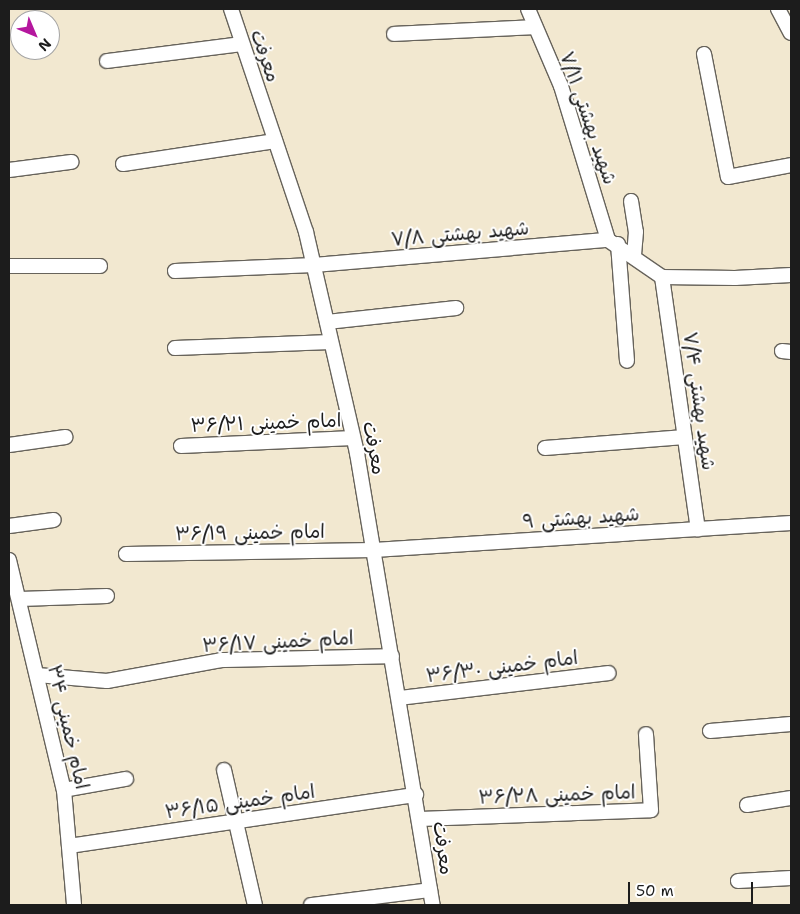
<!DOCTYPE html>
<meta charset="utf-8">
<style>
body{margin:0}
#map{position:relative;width:800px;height:914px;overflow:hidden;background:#f2e8d0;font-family:"Shantell Sans","Playpen Sans Arabic",sans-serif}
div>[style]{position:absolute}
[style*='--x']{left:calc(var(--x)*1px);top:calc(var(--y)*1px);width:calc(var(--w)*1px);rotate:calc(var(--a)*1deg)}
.roads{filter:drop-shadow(1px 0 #67635b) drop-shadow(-1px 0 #67635b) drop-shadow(0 1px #67635b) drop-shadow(0 -1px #67635b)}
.minor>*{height:14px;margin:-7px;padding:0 7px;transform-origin:7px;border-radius:7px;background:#fff}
span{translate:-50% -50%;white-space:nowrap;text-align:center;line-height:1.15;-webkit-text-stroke:4px #fff;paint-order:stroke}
.street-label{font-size:19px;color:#1c1c1c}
.frame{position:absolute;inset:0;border:10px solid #1c1c1c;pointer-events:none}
.north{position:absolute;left:10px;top:10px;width:50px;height:50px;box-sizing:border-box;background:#fff;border:1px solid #a4a4a4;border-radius:50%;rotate:135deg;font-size:14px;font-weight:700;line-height:20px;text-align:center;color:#1c1c1c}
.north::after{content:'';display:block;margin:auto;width:18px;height:22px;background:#b5179e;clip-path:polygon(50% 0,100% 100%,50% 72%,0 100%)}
.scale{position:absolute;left:628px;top:882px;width:125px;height:22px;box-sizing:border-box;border:2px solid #1c1c1c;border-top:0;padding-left:6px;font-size:15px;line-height:18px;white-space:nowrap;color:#1c1c1c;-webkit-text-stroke:4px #fff;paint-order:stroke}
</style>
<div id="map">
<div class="roads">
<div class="minor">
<i style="--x:231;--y:9;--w:235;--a:71.4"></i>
<i style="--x:306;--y:232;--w:227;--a:77"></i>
<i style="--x:357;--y:453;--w:458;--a:80.5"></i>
<i style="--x:528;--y:9;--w:84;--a:66.8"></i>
<i style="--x:561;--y:86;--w:161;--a:73"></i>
<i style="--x:778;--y:9;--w:27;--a:62"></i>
<i style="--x:394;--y:34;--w:141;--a:-2.8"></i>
<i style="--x:704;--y:54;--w:125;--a:79"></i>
<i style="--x:728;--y:177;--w:64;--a:-10.8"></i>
<i style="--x:107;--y:61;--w:135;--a:-7.2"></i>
<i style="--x:123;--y:164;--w:154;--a:-8.6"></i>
<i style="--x:9;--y:170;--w:63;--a:-7.4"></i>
<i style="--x:631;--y:201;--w:31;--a:81"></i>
<i style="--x:636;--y:232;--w:24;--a:95"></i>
<i style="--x:618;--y:244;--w:117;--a:85.6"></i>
<i style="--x:9;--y:266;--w:91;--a:0"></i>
<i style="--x:175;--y:271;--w:139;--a:-2.5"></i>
<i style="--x:314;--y:265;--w:295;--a:-4.9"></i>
<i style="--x:608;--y:240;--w:65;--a:34.4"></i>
<i style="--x:662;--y:277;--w:73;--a:0.8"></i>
<i style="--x:735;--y:278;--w:56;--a:-3.1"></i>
<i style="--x:662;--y:277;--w:255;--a:81.9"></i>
<i style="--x:327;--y:322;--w:130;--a:-6.2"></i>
<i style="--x:175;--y:348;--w:156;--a:-2.2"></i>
<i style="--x:782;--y:351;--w:9;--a:6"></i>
<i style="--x:9;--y:445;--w:57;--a:-8.1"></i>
<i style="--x:181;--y:446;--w:172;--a:-2.7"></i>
<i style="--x:545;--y:448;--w:140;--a:-4.5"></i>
<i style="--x:9;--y:526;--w:45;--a:-7.6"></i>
<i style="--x:126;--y:554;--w:248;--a:-0.9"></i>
<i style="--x:374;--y:550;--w:418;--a:-3.7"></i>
<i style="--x:9;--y:560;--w:236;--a:76.6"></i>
<i style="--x:64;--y:790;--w:115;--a:85"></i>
<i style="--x:20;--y:599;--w:87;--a:-2"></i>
<i style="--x:37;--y:675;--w:70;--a:4.9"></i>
<i style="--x:107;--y:681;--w:116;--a:-10.4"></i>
<i style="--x:221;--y:660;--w:171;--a:-1.3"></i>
<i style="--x:399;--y:698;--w:211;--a:-6.8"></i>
<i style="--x:710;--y:731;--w:81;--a:-4.9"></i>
<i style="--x:224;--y:770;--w:139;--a:77.1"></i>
<i style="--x:64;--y:790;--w:63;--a:-10.1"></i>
<i style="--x:747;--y:805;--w:45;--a:-9"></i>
<i style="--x:420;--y:819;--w:231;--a:-2.2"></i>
<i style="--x:651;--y:810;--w:76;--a:-93.8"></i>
<i style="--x:69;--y:846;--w:351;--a:-8.4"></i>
<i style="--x:738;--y:881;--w:53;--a:-3.2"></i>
<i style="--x:311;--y:905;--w:120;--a:-7.2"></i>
</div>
</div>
<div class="street-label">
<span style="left:265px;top:56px;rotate:71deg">معرفت</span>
<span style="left:588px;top:118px;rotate:71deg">شهید بهشتی ۷/۱۱</span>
<span style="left:460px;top:234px;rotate:-5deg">شهید بهشتی ۷/۸</span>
<span style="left:699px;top:401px;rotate:82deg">شهید بهشتی ۷/۴</span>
<span style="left:266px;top:423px;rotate:-2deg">امام خمینی ۳۶/۲۱</span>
<span style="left:374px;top:448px;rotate:79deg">معرفت</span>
<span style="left:581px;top:518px;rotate:-4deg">شهید بهشتی ۹</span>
<span style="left:250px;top:533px;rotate:-1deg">امام خمینی ۳۶/۱۹</span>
<span style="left:278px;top:642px;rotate:-3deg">امام خمینی ۳۶/۱۷</span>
<span style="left:502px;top:667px;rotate:-7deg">امام خمینی ۳۶/۳۰</span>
<span style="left:68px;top:727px;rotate:77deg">امام خمینی ۳۴</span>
<span style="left:557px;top:795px;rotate:-2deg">امام خمینی ۳۶/۲۸</span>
<span style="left:240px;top:802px;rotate:-8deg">امام خمینی ۳۶/۱۵</span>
<span style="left:443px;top:848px;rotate:82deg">معرفت</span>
</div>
<div class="frame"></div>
<div class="north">N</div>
<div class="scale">50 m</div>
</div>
